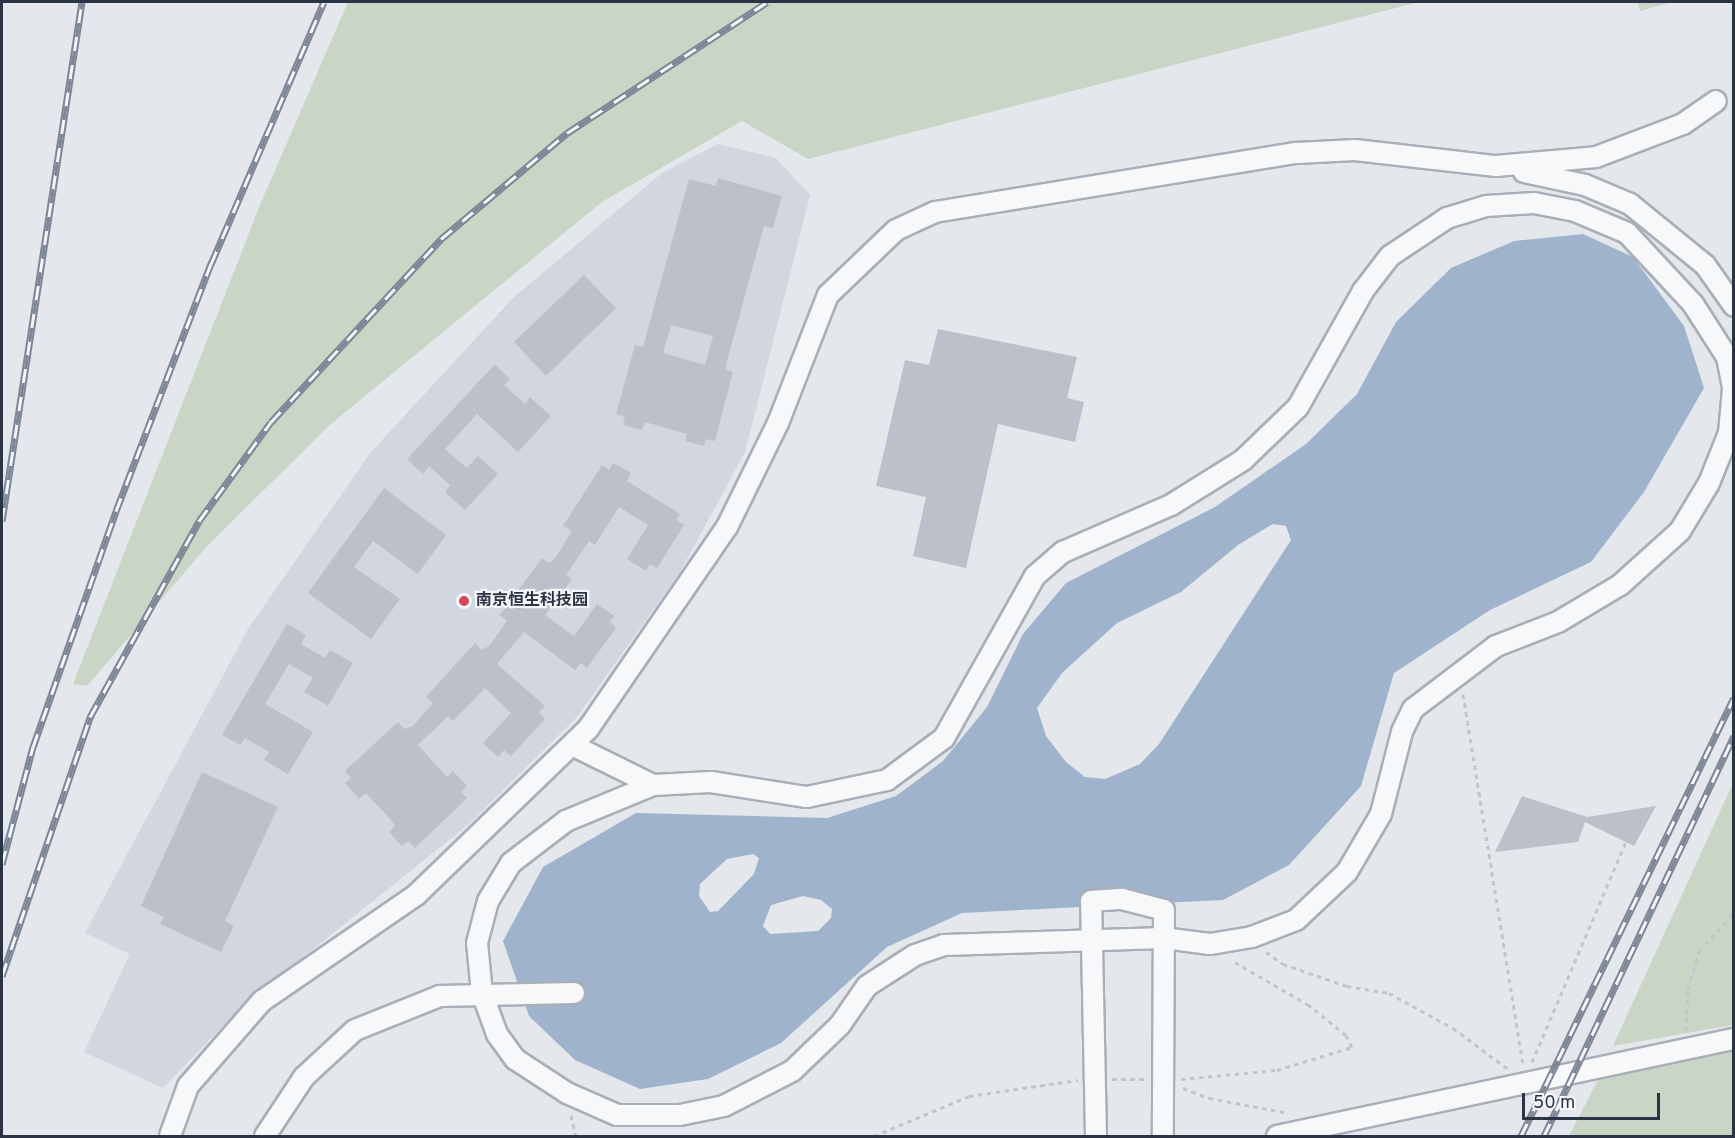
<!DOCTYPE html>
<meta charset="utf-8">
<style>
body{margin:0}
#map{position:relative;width:1735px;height:1138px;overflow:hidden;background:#e4e7ec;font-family:Overpass,"Noto Sans SC",sans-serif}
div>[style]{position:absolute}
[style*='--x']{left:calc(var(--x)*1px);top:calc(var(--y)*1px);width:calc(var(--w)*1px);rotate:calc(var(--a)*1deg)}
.built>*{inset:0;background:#d2d6de}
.green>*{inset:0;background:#c9d6c5}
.water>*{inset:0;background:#9fb4cc}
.building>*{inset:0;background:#bbc0ca}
.path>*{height:3px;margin-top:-1.5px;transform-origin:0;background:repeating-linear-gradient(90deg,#c2c5cb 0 4.5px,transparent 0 9px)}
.roads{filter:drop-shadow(2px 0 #a9aeb7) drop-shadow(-2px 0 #a9aeb7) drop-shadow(0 2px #a9aeb7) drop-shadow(0 -2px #a9aeb7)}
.minor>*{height:20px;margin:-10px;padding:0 10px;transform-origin:10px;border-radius:10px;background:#f7f8fa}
.rail>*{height:7px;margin-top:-3.5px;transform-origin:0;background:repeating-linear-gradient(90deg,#f4f6f9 0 14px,#7d8696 0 28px);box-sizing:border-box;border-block:2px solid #7d8696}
.dots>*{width:16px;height:16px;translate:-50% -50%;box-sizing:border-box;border:3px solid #f4f6f9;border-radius:50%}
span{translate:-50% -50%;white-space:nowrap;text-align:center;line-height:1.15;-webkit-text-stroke:4.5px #f4f6f9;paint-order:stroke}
.poi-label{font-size:16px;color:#2b3445;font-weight:700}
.left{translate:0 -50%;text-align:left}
.frame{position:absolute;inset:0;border:3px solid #2b3445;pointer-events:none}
.scale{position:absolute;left:1522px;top:1093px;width:138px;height:27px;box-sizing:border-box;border:3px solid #2b3445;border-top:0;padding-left:8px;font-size:18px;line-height:21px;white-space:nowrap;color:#2b3445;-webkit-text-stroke:4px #f4f6f9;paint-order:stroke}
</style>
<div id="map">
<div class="built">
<i style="clip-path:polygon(718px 144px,776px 158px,810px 195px,745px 452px,680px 572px,577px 717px,469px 824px,242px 1006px,163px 1088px,84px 1052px,130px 954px,85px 933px,248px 629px,371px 452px,513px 298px,662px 173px)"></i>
</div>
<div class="green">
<i style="clip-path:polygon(348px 2px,1419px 2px,808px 159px,742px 121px,602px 202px,332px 423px,209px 544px,87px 686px,73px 684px,260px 205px)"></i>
<i style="clip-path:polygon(1638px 2px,1672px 2px,1640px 11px)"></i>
<i style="clip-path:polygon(1733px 783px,1733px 1025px,1613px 1046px)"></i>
<i style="clip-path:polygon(1733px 1051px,1733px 1136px,1569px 1136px,1601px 1074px)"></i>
</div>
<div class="water">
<i style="clip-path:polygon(evenodd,1583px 234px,1633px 257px,1684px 326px,1704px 388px,1644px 492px,1591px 562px,1490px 610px,1394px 673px,1361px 786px,1289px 865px,1223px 900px,962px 913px,887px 947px,781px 1043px,708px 1079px,640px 1089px,575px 1060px,529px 1016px,503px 941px,543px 867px,636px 813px,827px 818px,896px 796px,943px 761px,987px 707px,1023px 634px,1066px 583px,1215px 507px,1306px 444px,1357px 394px,1396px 322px,1451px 268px,1514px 241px,1583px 234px,1273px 524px,1286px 526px,1291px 540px,1159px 744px,1140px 764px,1105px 779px,1085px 777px,1066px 762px,1046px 736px,1037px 708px,1062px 673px,1117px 623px,1181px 592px,1238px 545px,1273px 524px,1583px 234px,753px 854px,759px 858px,754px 874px,718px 911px,710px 912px,699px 896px,700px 884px,727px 859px,753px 854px,1583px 234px,803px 896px,821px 900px,832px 909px,831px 918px,818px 931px,770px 934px,763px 926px,771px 905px,803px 896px)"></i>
</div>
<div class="building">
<i style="clip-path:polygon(evenodd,718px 178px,782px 196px,773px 228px,764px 226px,727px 361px,726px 370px,733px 372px,715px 441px,706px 439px,704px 446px,685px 441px,687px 434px,645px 422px,642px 430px,623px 425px,625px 417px,616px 414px,635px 345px,643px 347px,689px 179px,716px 186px,718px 178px,671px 325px,713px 336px,705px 365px,663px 353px,671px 325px)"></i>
<i style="clip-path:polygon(584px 275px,616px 308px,546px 376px,514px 342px)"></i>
<i style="clip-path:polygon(938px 329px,1077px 357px,1067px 398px,1084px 402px,1075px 442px,998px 424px,966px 568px,913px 556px,926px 497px,876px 486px,905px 360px,929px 365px)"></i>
<i style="clip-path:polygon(495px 364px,510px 379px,504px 385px,525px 404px,530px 397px,551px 416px,518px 452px,477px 414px,445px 449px,467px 468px,478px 456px,498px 474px,465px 510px,445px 492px,450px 485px,429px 466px,423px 474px,407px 459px)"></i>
<i style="clip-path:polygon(613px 463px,631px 473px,627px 481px,680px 514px,676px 520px,684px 525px,657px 568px,650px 564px,646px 571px,627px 559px,648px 525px,619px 507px,595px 545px,589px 541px,566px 575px,572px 579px,545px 615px,574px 636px,597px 604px,614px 616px,610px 622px,616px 628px,587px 668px,581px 663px,575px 670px,524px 632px,497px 664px,545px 706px,539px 713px,545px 719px,511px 756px,504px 750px,498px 757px,483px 743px,511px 713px,485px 688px,453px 721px,448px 716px,418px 745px,447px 777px,453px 771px,467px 786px,461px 792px,467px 798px,415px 848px,408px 841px,402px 846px,389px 832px,395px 826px,391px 820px,366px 793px,359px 799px,345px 783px,351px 778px,345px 771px,398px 722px,404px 729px,413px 726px,433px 703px,426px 697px,475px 643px,482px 650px,489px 646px,507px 621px,500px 615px,542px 558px,549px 563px,556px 557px,572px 531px,563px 526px,602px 465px,609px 470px)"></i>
<i style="clip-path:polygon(384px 488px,446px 535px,418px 574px,373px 541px,354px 567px,400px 599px,371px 639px,308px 593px)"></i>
<i style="clip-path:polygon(287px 624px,306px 635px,301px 644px,325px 658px,330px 650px,353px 663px,328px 706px,304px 692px,313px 678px,289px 664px,265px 704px,313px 732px,288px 774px,264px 760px,269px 752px,245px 738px,240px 745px,222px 735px)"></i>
<i style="clip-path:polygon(202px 772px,278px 807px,225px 921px,234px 926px,221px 952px,160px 924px,164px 917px,141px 906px)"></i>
<i style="clip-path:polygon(1522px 796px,1587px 817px,1656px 806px,1634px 846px,1585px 822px,1578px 842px,1495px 852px)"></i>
</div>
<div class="path">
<i style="--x:1463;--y:694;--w:375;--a:80.8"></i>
<i style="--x:1266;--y:952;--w:21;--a:35"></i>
<i style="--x:1283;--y:964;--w:68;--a:19"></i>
<i style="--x:1347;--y:986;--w:43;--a:9.5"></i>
<i style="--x:1389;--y:993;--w:73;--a:28.7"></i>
<i style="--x:1453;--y:1028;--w:69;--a:36.7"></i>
<i style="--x:1686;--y:1031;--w:42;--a:-87.3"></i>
<i style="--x:1688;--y:989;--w:40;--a:-74"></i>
<i style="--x:1699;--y:951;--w:52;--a:-47.4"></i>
<i style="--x:1532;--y:1062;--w:239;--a:-66.9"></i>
<i style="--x:1112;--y:1079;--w:32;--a:0"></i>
<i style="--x:1181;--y:1079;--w:96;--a:-5.4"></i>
<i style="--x:1277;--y:1070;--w:78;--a:-17"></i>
<i style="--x:1352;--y:1047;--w:13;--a:-117"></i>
<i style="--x:1346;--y:1035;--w:48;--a:-141"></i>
<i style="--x:1309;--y:1005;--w:90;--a:-150"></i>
<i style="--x:1183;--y:1088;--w:28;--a:21"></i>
<i style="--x:1209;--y:1098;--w:81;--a:10.6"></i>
<i style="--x:571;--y:1115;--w:22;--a:77"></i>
<i style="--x:874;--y:1136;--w:103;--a:-22.8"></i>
<i style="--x:969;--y:1096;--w:110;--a:-8.4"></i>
</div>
<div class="roads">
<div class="minor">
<i style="--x:1524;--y:172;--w:62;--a:12"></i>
<i style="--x:1585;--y:185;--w:49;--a:22.9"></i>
<i style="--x:1630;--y:204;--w:97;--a:39.1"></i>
<i style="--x:1705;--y:265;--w:50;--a:54.7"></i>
<i style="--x:572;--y:745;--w:90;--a:26.3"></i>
<i style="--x:653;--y:785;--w:58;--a:-3"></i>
<i style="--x:711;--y:782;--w:97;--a:8.9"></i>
<i style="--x:807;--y:797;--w:82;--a:-12"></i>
<i style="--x:887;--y:780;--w:71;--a:-36.4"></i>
<i style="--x:944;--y:738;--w:186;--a:-60.7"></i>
<i style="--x:1035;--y:576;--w:37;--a:-41"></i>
<i style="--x:1063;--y:552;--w:118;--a:-23.5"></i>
<i style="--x:1171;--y:505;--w:85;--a:-32"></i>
<i style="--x:1243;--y:460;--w:76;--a:-43.9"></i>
<i style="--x:1298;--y:407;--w:133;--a:-60.7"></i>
<i style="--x:1363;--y:291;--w:44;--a:-52.4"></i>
<i style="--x:1390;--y:256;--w:69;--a:-33.7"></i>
<i style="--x:1447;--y:218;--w:41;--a:-17.1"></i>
<i style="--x:1486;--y:206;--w:48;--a:-3.6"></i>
<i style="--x:1534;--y:203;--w:42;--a:11"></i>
<i style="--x:1575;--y:211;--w:56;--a:22.9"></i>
<i style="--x:1627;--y:233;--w:97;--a:47.1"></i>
<i style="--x:1693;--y:304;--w:63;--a:57.3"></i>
<i style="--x:1727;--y:357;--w:33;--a:79"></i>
<i style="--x:1733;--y:389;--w:44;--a:95.2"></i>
<i style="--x:1729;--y:433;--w:54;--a:111.8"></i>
<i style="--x:1709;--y:483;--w:56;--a:121.1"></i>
<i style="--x:1680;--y:531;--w:81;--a:138"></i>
<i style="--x:1620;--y:585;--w:72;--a:149.2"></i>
<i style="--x:1558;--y:622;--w:66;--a:158.8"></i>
<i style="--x:1496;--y:646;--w:104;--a:142.8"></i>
<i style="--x:1413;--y:709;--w:25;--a:116"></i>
<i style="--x:1402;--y:732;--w:85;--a:104.4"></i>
<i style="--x:1381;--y:814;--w:67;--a:120.4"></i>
<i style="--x:1347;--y:872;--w:70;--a:136.7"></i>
<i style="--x:1296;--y:920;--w:47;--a:158.9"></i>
<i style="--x:1252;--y:937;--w:43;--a:170.5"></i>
<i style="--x:1210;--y:944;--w:46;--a:-172.6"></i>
<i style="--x:1164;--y:938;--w:220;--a:178.2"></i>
<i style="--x:944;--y:945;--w:31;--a:161"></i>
<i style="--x:915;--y:955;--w:57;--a:147.1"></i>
<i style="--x:867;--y:986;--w:47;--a:124.7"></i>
<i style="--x:840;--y:1025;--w:66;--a:136.2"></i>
<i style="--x:792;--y:1071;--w:76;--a:152.8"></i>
<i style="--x:724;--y:1106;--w:45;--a:168.4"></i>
<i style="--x:680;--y:1115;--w:63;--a:180"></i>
<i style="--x:617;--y:1115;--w:55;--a:-156.3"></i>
<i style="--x:567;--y:1093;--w:62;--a:-146.8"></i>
<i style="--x:515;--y:1059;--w:31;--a:-126"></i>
<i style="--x:497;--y:1034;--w:44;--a:-110.1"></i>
<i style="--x:482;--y:993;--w:50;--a:-95.7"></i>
<i style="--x:477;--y:943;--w:43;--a:-75.3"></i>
<i style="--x:488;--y:901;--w:44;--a:-58.8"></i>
<i style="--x:511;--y:863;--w:69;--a:-37.4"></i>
<i style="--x:566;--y:821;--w:94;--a:-22.5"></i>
<i style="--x:170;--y:1136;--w:53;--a:-70.2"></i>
<i style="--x:188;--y:1086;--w:113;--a:-49"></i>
<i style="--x:262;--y:1001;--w:187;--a:-34.5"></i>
<i style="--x:416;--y:895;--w:239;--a:-44"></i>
<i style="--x:588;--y:729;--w:245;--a:-55.5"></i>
<i style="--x:727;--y:527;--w:116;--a:-63.9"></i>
<i style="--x:778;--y:423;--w:137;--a:-68.7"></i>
<i style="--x:828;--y:295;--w:94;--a:-43.7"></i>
<i style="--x:896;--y:230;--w:43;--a:-24.8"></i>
<i style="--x:935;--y:212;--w:367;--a:-9.3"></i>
<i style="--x:1297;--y:153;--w:58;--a:-3"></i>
<i style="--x:1355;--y:150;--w:142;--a:6.5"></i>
<i style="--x:1496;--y:166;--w:100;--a:-5.1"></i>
<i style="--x:1596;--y:157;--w:93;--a:-20.8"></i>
<i style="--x:1683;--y:124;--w:40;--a:-34.9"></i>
<i style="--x:265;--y:1136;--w:71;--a:-56.5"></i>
<i style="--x:304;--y:1077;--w:69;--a:-42.7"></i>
<i style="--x:355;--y:1030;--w:92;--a:-21.8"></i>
<i style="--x:440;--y:996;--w:134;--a:-1.3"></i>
<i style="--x:1096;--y:1136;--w:235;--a:-91.2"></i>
<i style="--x:1091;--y:901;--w:31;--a:-4"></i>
<i style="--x:1122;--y:899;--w:43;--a:14.7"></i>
<i style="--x:1164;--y:910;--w:226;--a:90.3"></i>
<i style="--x:1277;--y:1136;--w:467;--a:-12"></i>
</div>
</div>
<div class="rail">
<i style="--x:2;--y:521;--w:525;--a:-81.24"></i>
<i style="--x:2;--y:864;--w:121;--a:-75.2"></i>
<i style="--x:33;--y:747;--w:250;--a:-70.6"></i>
<i style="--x:116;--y:511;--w:265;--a:-69"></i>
<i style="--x:211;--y:264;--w:285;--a:-66.7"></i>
<i style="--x:2;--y:976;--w:274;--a:-71.2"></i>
<i style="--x:90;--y:717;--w:224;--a:-60.9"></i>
<i style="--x:199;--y:521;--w:122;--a:-54"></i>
<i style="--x:271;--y:422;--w:250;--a:-47.1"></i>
<i style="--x:441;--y:239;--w:165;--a:-40.1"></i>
<i style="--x:567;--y:133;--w:239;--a:-33.2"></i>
<i style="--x:1521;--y:1136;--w:487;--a:-64.1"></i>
<i style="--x:1544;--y:1136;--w:443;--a:-64.6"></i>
</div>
<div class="dots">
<i style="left:464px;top:601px;background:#d1495b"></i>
</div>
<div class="poi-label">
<span class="left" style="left:476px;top:601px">南京恒生科技园</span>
</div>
<div class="frame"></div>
<div class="scale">50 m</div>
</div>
